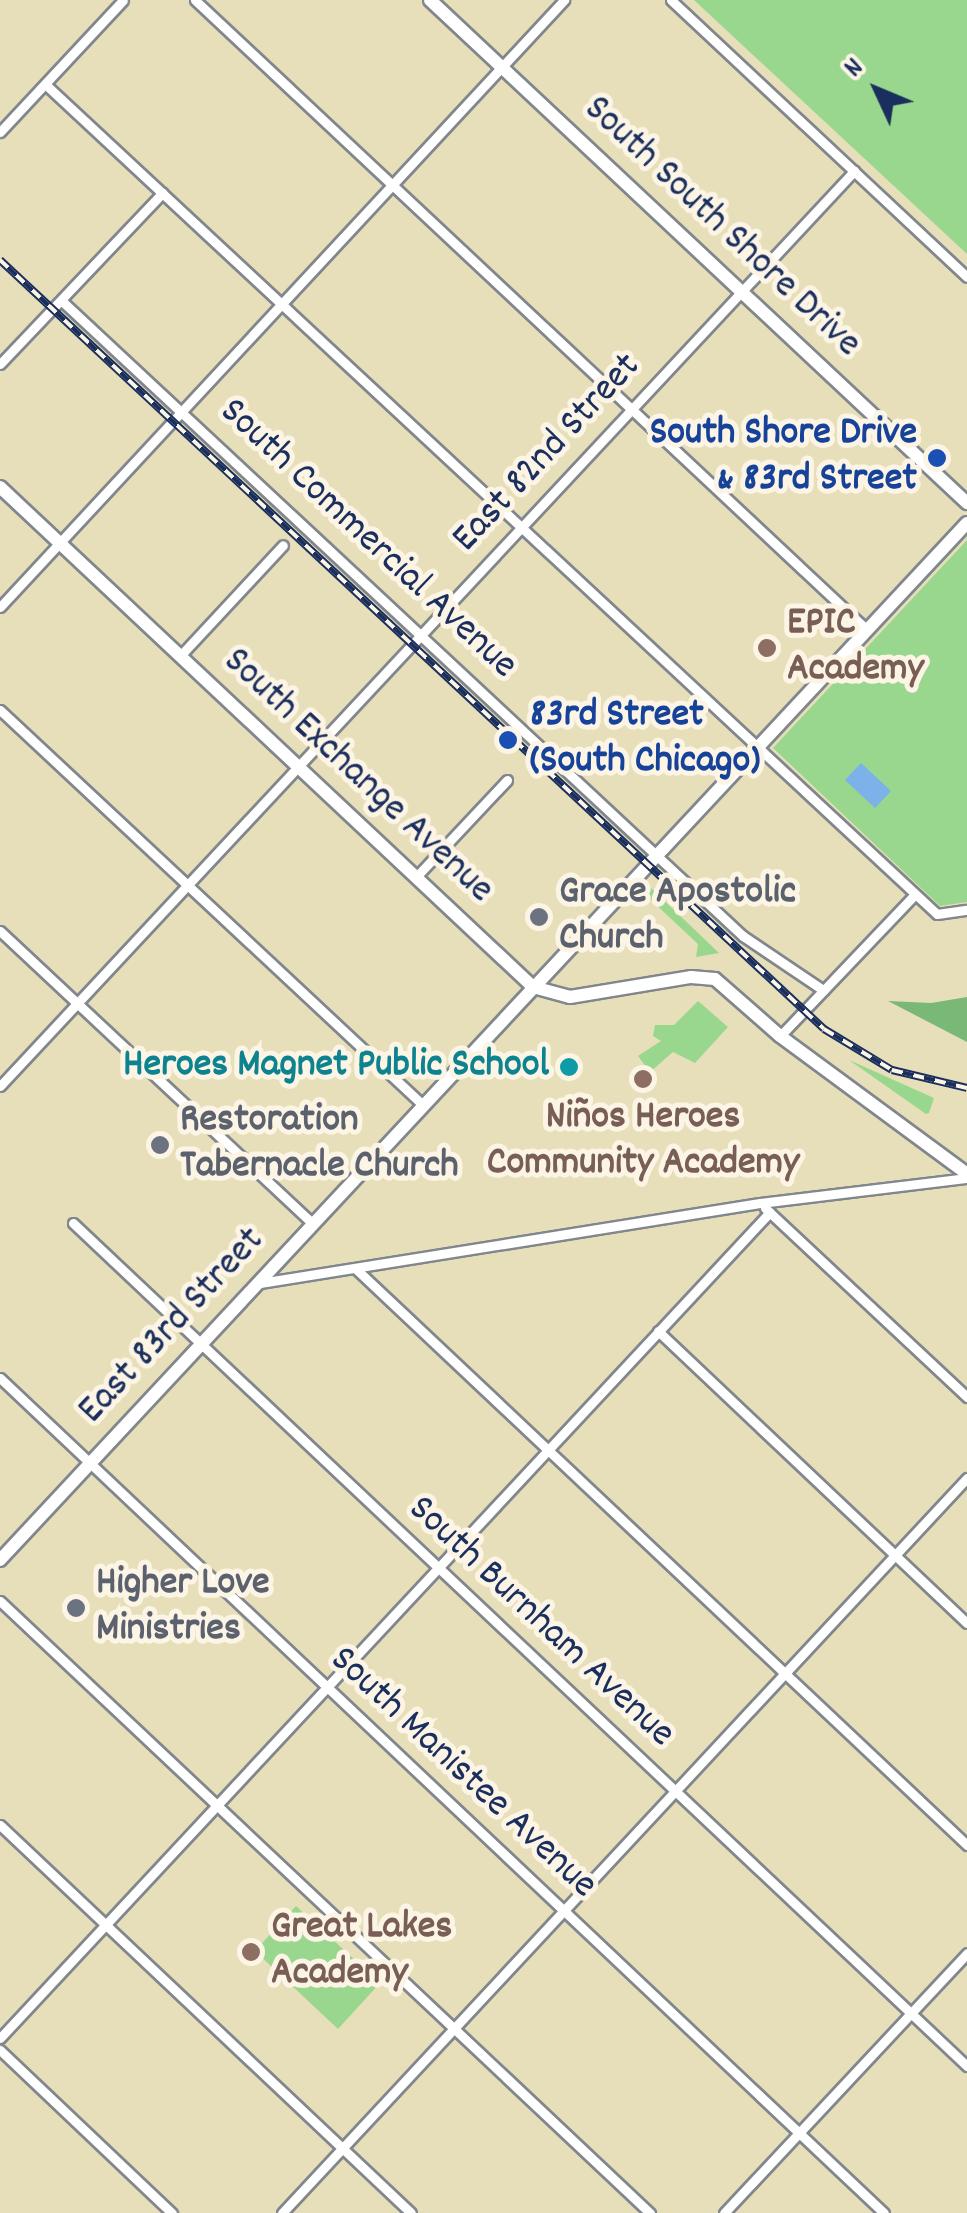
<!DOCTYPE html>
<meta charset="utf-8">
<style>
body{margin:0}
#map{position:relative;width:967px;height:2213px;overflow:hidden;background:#e7dfba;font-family:Dekko,sans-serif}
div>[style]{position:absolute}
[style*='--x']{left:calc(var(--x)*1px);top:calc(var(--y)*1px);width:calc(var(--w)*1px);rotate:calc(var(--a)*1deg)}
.green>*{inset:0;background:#98d78d}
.forest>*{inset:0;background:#7ab878}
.water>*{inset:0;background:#7cb1ea}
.roads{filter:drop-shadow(2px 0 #81878c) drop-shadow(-2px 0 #81878c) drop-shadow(0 2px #81878c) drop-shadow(0 -2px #81878c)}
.street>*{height:9px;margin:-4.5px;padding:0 4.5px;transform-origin:4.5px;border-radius:4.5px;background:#fff}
.secondary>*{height:12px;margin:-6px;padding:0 6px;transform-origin:6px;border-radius:6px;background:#fff}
.rail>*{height:8px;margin-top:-4px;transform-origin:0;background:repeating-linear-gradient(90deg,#fcf5e5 0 11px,#1b2f5e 0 22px);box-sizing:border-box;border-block:2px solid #1b2f5e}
.dots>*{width:28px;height:28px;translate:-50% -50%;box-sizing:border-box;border:5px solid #fcf5e5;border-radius:50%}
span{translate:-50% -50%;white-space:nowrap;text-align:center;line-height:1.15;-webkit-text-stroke:10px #fcf5e5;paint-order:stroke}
.street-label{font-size:40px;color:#1b2f5e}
.transit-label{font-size:40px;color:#164399;font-weight:700}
.right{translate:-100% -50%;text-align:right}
.left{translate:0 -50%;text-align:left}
.education-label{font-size:40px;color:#785e54;font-weight:700}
.worship-label{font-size:40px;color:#5b616d;font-weight:700}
.culture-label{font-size:40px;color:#0d838f;font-weight:700}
.north{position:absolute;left:827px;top:40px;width:100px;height:100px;-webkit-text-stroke:8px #fcf5e5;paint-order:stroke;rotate:314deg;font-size:28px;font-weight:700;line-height:40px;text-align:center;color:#1b2f5e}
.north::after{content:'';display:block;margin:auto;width:35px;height:45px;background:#1b2f5e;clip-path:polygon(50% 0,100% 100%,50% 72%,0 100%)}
</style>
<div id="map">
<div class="green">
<i style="clip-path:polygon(694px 0,967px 0,967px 254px)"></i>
<i style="clip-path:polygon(967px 540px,967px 902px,940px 906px,773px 748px)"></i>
<i style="clip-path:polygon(651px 888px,719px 953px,696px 957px,698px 944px,651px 900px,640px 899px)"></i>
<i style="clip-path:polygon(698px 1001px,728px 1027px,695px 1063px,673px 1052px,650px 1072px,638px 1056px,661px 1041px,653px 1036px,655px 1025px,674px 1025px)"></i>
<i style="clip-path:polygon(849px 1060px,934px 1098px,929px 1113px,926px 1114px)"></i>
<i style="clip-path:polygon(296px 1906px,380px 1983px,338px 2029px,255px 1951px)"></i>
</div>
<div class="forest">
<i style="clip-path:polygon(967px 997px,967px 1042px,888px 1001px,931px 1003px)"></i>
</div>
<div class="water">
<i style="clip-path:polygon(861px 763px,891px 791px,875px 808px,845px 780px)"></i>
</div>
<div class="roads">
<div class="street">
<i style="--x:195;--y:0;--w:921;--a:43.15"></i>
<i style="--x:671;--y:0;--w:405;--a:43.1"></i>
<i style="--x:45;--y:84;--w:1218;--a:42.94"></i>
<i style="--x:937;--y:914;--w:30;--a:-8"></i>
<i style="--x:0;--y:132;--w:180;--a:-47"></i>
<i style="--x:63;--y:302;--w:930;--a:43"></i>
<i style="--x:743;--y:936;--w:97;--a:34"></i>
<i style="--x:0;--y:364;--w:236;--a:-46.5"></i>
<i style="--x:0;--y:607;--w:829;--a:-47.1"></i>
<i style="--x:180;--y:656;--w:151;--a:-47.1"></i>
<i style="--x:0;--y:710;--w:579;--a:43.04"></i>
<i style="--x:416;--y:877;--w:133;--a:-46.8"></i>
<i style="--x:0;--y:931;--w:429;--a:43.1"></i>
<i style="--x:780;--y:1036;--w:196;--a:-46.4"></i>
<i style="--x:0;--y:1086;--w:1252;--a:-46.97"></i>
<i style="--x:765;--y:1208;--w:277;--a:43.1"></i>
<i style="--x:73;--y:1223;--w:1229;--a:43.32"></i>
<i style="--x:356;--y:1269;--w:840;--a:43.31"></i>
<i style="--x:260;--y:1283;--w:506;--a:-9.09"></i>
<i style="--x:760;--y:1203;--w:209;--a:-6.9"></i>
<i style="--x:658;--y:1331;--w:425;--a:43.4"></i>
<i style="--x:0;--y:1378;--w:1216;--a:43.37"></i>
<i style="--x:0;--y:1601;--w:893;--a:43.28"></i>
<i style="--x:0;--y:1825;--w:565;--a:43.35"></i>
<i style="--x:0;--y:2038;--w:1129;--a:-47.01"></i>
<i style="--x:0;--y:2050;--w:237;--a:43.5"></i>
<i style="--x:282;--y:2213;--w:1005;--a:-47.02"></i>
<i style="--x:724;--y:2213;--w:356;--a:-46.9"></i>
</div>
<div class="secondary">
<i style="--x:430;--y:0;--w:736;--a:43.13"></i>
<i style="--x:0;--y:487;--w:731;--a:43.17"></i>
<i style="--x:533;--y:987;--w:38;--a:15"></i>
<i style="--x:570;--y:997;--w:123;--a:-9.4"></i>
<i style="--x:691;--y:977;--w:24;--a:5"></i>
<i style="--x:715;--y:979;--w:86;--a:41.2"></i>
<i style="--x:780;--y:1036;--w:232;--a:36.4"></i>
<i style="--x:0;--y:1560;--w:1418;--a:-47"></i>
</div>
</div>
<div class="rail">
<i style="--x:0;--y:260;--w:1127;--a:43.02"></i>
<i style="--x:824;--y:1029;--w:79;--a:31.1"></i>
<i style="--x:892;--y:1070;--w:77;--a:13.5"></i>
</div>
<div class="dots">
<i style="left:937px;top:458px;background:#1a4fb4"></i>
<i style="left:767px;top:648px;background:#8d6e63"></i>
<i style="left:508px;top:740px;background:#1a4fb4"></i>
<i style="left:539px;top:917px;background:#6b7280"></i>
<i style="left:569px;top:1067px;background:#0f9aa8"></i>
<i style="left:643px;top:1079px;background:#8d6e63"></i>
<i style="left:160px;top:1145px;background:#6b7280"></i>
<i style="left:76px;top:1608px;background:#6b7280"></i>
<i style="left:251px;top:1952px;background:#8d6e63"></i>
</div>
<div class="street-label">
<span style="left:721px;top:228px;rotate:43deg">South South Shore Drive</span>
<span style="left:548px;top:454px;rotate:-47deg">East 82nd Street</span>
<span style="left:367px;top:540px;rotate:43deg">South Commercial Avenue</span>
<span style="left:357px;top:777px;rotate:43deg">South Exchange Avenue</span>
<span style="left:173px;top:1327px;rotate:-47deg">East 83rd Street</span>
<span style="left:540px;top:1623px;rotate:43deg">South Burnham Avenue</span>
<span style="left:462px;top:1774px;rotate:43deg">South Manistee Avenue</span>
</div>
<div class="transit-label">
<span class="right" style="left:917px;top:458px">South Shore Drive<br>&amp; 83rd Street</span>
<span class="left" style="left:530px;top:740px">83rd Street<br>(South Chicago)</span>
</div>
<div class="education-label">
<span class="left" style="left:787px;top:648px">EPIC<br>Academy</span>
<span style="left:643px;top:1142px">Niños Heroes<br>Community Academy</span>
<span class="left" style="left:271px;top:1952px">Great Lakes<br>Academy</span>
</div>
<div class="worship-label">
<span class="left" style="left:559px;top:917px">Grace Apostolic<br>Church</span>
<span class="left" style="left:180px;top:1145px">Restoration<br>Tabernacle Church</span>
<span class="left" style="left:96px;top:1608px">Higher Love<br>Ministries</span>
</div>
<div class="culture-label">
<span class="right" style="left:549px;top:1067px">Heroes Magnet Public School</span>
</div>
<div class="north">N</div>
</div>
